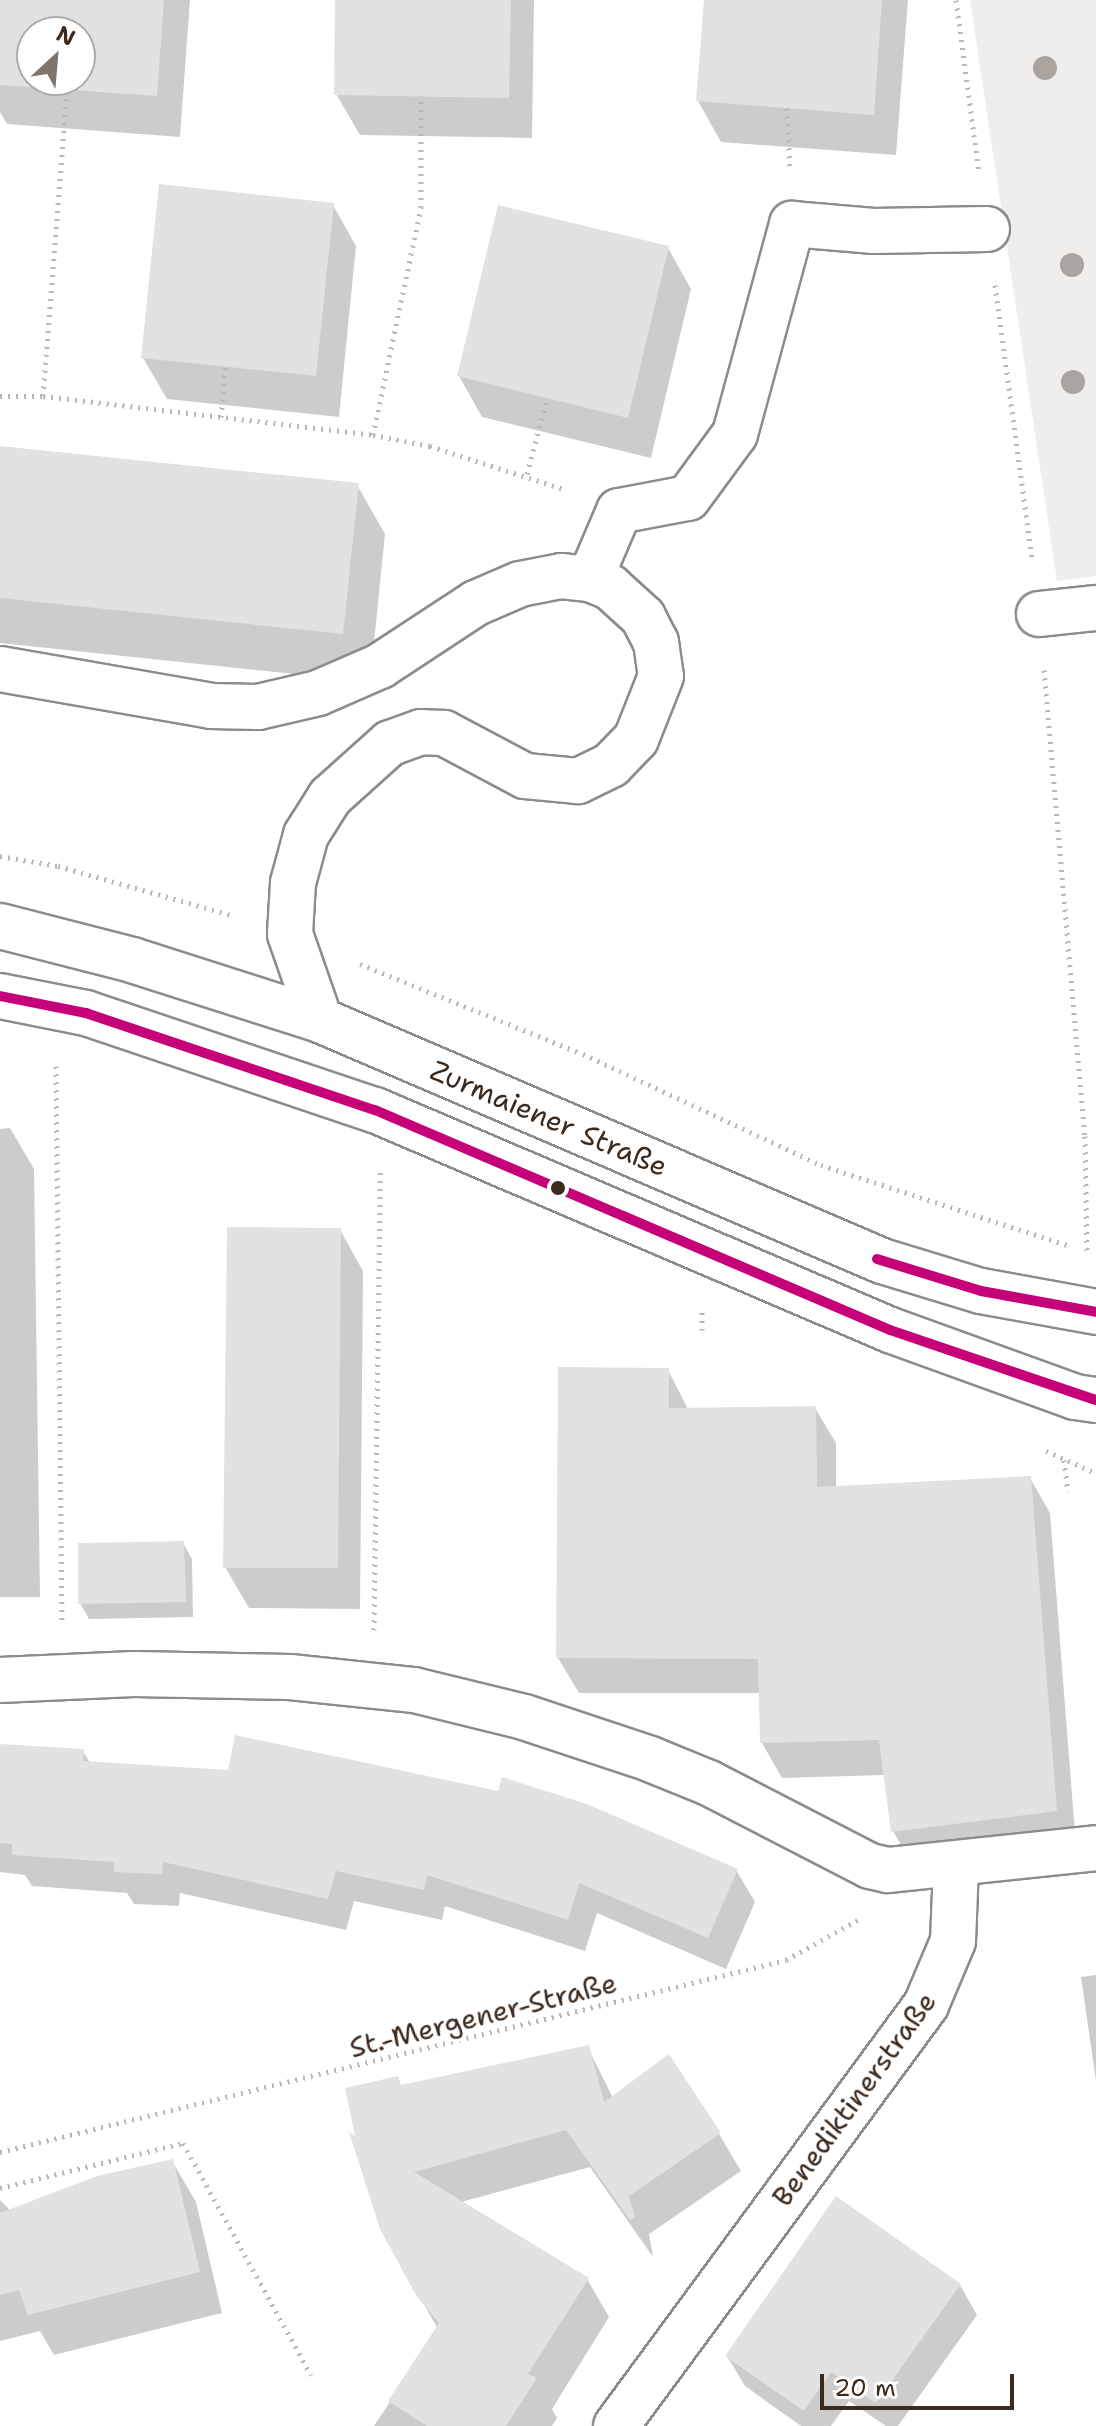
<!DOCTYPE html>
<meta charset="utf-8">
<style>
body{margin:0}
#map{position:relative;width:1096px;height:2426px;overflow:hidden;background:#fff;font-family:"Shantell Sans",sans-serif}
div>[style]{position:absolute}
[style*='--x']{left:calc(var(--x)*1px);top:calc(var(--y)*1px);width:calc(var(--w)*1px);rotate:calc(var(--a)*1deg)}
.built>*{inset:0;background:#efeeed}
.shadow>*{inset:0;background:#0003}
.building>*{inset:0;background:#e3e2e2}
.path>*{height:5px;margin-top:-2.5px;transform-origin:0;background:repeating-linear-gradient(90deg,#b9b8b6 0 2px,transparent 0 8px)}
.roads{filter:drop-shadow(2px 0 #8e8b88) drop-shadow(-2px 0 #8e8b88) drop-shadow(0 2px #8e8b88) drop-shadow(0 -2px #8e8b88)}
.minor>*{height:44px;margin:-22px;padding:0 22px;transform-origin:22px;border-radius:22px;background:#fff}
.major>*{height:44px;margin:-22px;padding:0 22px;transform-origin:22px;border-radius:22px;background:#fff}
.bus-1>*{height:10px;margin:-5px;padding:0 5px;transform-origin:5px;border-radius:5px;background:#c50078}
.trees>*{width:24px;height:24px;margin:-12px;border-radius:50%;background:#aaa39e}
.dots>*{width:22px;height:22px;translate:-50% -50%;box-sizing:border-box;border:4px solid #fff;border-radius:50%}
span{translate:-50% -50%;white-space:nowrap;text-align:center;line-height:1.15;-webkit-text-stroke:7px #fff;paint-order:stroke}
.street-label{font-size:28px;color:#3b2a1e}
.north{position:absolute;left:16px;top:16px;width:80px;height:80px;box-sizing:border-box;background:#fff;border:2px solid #b1aaa5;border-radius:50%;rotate:26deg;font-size:22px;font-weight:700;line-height:32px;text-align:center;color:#3b2a1e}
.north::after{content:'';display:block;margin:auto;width:28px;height:36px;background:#80756d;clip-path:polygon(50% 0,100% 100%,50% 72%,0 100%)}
.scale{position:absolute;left:820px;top:2374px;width:194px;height:36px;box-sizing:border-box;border:4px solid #3b2a1e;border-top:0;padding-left:10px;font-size:24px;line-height:28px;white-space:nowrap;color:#3b2a1e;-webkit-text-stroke:6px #fff;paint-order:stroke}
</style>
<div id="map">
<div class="built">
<i style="clip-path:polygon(970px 0,1096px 0,1096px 576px,1057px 581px)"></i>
</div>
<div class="shadow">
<i style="clip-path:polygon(evenodd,0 0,190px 0,180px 137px,7px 124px,0 112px,0 0,32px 32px,80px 32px,80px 80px,32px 80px,32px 32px)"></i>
<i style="clip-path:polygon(337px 0,534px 0,532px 138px,360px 135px,336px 94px)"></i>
<i style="clip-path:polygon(706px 0,908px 0,896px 155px,721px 142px,698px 101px)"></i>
<i style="clip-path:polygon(333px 205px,356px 246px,339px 417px,167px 399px,143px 358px)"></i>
<i style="clip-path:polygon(668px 248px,691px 289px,651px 458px,482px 417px,459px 376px)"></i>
<i style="clip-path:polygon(0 448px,357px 485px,385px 534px,370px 682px,0 643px)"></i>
<i style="clip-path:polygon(10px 1128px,34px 1169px,40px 1597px,0 1597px,0 1129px)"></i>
<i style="clip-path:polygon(340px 1230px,363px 1271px,360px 1609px,249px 1608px,225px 1567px)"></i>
<i style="clip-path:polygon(668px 1370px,688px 1409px,815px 1408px,836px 1443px,836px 1488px,1030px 1478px,1050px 1513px,1076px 1846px,913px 1866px,893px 1831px,885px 1775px,782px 1778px,762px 1743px,761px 1693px,579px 1693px,558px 1658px)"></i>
<i style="clip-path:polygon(183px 1543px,192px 1559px,193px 1617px,89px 1619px,80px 1603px)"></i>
<i style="clip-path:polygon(0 1746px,83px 1751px,90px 1763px,736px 1870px,755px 1902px,726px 1969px,597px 1913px,585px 1951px,445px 1906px,442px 1920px,354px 1901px,346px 1930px,180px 1893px,179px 1906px,134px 1904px,127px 1893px,32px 1886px,25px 1875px,0 1872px)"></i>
<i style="clip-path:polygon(1096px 1975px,1096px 2081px,1081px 1977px)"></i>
<i style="clip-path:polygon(588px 2048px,613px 2098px,719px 2134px,741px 2171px,649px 2234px,653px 2257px,590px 2167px,461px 2202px,587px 2279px,609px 2317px,552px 2409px,557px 2418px,552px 2426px,374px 2426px,438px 2329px,419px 2296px,358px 2140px,402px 2087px)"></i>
<i style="clip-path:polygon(172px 2161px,196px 2202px,222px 2313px,54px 2355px,40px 2331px,0 2341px,0 2200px,11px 2211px)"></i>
<i style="clip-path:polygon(960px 2285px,977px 2315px,898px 2426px,886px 2426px,849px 2401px,831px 2426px,801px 2426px,745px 2386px,727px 2356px)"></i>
</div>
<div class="building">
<i style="clip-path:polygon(evenodd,0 0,164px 0,157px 96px,0 85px,0 0,32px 32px,80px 32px,80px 80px,32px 80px,32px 32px)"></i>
<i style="clip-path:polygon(335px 0,511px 0,509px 98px,334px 95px)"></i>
<i style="clip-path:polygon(704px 0,882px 0,874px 115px,696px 101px)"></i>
<i style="clip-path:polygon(159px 184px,334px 203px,316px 376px,141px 358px)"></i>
<i style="clip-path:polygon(498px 205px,669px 246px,628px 418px,457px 376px)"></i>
<i style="clip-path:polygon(0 446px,359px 483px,343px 634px,0 598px)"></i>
<i style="clip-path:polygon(227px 1227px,341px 1228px,338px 1568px,223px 1568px)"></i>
<i style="clip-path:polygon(558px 1367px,669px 1368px,669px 1408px,816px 1406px,817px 1487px,1031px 1476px,1057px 1811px,891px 1832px,879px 1740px,760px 1743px,758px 1659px,556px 1658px)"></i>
<i style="clip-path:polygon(184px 1541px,186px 1602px,78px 1604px,78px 1543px)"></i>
<i style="clip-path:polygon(235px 1735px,498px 1791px,502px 1777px,587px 1804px,738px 1869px,708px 1938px,579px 1883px,568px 1920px,427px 1875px,424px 1890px,336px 1871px,328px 1899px,163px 1862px,162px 1874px,114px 1872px,114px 1862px,12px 1855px,12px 1844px,0 1843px,0 1744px,84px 1749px,83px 1761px,228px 1770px)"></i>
<i style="clip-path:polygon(589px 2045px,604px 2102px,669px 2054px,721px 2133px,629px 2196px,635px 2217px,630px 2220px,566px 2130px,414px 2172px,589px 2278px,528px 2374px,537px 2378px,506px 2426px,427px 2426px,388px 2401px,439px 2323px,417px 2297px,380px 2229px,349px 2132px,355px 2136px,345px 2088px,398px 2076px,401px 2085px)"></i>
<i style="clip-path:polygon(173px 2159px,200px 2272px,28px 2315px,19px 2290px,0 2295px,0 2213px,97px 2176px)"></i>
<i style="clip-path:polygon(836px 2196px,961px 2284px,876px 2403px,831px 2372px,804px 2411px,725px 2356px)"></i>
</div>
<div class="path">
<i style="--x:956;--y:0;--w:174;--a:82.4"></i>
<i style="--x:787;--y:108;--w:63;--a:87.3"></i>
<i style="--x:995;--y:285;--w:277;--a:82.3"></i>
<i style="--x:0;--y:396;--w:43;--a:0"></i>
<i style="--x:43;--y:396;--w:332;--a:6.7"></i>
<i style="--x:373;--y:435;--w:58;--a:10.9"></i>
<i style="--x:430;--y:446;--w:143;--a:17.9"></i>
<i style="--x:43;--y:396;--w:308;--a:-85.5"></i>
<i style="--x:221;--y:417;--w:51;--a:-85.5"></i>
<i style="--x:373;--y:435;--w:233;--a:-78.1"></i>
<i style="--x:421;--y:207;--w:110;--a:-90"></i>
<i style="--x:527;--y:474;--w:78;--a:-75.1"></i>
<i style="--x:1044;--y:670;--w:468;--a:85"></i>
<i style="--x:1085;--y:1136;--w:115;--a:89"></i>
<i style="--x:0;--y:856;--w:59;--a:9.8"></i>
<i style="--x:58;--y:866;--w:184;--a:15.8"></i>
<i style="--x:360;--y:964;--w:240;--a:22"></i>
<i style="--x:583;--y:1054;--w:263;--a:25"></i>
<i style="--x:821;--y:1165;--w:263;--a:18"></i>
<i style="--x:56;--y:1066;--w:554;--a:89.38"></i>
<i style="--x:702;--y:1330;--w:19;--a:-90"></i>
<i style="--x:1046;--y:1451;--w:55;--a:23.7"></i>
<i style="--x:1064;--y:1460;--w:32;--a:83"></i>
<i style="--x:374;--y:1630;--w:458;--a:-89.2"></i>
<i style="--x:0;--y:2152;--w:809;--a:-13.73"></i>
<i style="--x:786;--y:1960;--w:82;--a:-29.1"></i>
<i style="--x:0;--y:2188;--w:188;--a:-13.8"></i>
<i style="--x:183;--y:2143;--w:265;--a:61.1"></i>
</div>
<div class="roads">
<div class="minor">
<i style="--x:590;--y:579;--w:74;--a:-66.9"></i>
<i style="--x:619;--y:511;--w:70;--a:-10.7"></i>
<i style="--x:688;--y:498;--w:79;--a:-53.7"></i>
<i style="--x:735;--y:434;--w:218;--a:-74.8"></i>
<i style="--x:792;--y:224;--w:82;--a:4.9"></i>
<i style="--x:874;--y:231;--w:113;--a:-1"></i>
<i style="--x:1039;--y:614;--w:57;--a:-6"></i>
<i style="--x:0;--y:669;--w:214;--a:9.9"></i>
<i style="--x:211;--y:706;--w:47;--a:1.2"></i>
<i style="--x:258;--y:707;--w:62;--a:-13.1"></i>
<i style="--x:318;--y:693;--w:68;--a:-23.5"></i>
<i style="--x:380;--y:666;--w:115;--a:-33.3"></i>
<i style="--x:476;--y:603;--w:48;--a:-23.4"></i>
<i style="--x:520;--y:584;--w:42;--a:-11"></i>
<i style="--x:561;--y:576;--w:29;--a:6"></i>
<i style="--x:590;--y:579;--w:22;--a:22"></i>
<i style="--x:610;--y:587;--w:45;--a:42.3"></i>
<i style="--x:643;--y:617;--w:28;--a:63"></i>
<i style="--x:656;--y:642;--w:34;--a:82"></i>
<i style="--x:661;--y:676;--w:68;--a:111.6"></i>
<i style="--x:636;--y:739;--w:36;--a:134"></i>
<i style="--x:611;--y:765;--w:37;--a:154"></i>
<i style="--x:578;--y:781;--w:53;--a:-174.6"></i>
<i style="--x:525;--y:776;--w:92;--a:-152"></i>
<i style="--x:444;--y:733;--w:23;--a:-178"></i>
<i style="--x:421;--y:732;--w:33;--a:160"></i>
<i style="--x:390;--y:743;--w:81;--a:138"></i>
<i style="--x:330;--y:797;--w:45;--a:122.3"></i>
<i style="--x:306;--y:835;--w:50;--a:105.2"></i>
<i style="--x:293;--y:883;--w:51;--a:93.4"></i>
<i style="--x:290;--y:934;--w:91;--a:70.8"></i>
<i style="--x:0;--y:1680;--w:134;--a:-2.6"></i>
<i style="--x:134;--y:1674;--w:156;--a:1.1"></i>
<i style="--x:290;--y:1677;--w:125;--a:6"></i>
<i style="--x:414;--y:1690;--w:113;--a:13.8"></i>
<i style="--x:524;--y:1717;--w:133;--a:18.4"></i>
<i style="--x:650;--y:1759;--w:64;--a:22.1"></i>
<i style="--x:709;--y:1783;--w:181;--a:27.3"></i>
<i style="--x:870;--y:1866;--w:18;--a:13"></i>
<i style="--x:888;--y:1870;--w:209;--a:-6"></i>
<i style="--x:616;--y:2426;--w:523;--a:-53.63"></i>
<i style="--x:926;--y:2005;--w:69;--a:-67.1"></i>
<i style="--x:953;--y:1941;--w:75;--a:-87.7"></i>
</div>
<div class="major">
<i style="--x:0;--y:926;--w:136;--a:14.4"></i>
<i style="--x:132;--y:960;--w:197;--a:17.7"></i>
<i style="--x:320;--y:1020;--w:611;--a:23.21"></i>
<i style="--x:882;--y:1261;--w:103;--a:16.9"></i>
<i style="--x:981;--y:1291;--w:117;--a:10.3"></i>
<i style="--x:0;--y:996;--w:88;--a:11.2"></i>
<i style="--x:86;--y:1013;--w:305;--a:18.6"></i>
<i style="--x:375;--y:1110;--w:560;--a:23.13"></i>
<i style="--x:890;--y:1330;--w:197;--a:19.9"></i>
<i style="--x:1075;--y:1397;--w:21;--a:8"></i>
</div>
</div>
<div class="bus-1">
<i style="--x:0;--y:996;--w:88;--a:11.2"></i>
<i style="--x:86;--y:1013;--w:305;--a:18.6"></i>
<i style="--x:375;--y:1110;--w:560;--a:23.13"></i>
<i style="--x:890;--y:1330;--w:218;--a:18.8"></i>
<i style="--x:877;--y:1259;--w:109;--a:17.1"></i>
<i style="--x:981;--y:1291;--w:117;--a:10.3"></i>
</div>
<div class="trees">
<i style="left:1045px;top:68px"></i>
<i style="left:1072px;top:265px"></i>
<i style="left:1073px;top:382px"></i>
</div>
<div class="dots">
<i style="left:558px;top:1188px;background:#3b2a1e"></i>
</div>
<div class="street-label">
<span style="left:549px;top:1118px;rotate:23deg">Zurmaiener Straße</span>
<span style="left:483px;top:2015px;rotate:-14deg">St.-Mergener-Straße</span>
<span style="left:854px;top:2099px;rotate:-54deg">Benediktinerstraße</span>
</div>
<div class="north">N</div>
<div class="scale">20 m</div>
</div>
